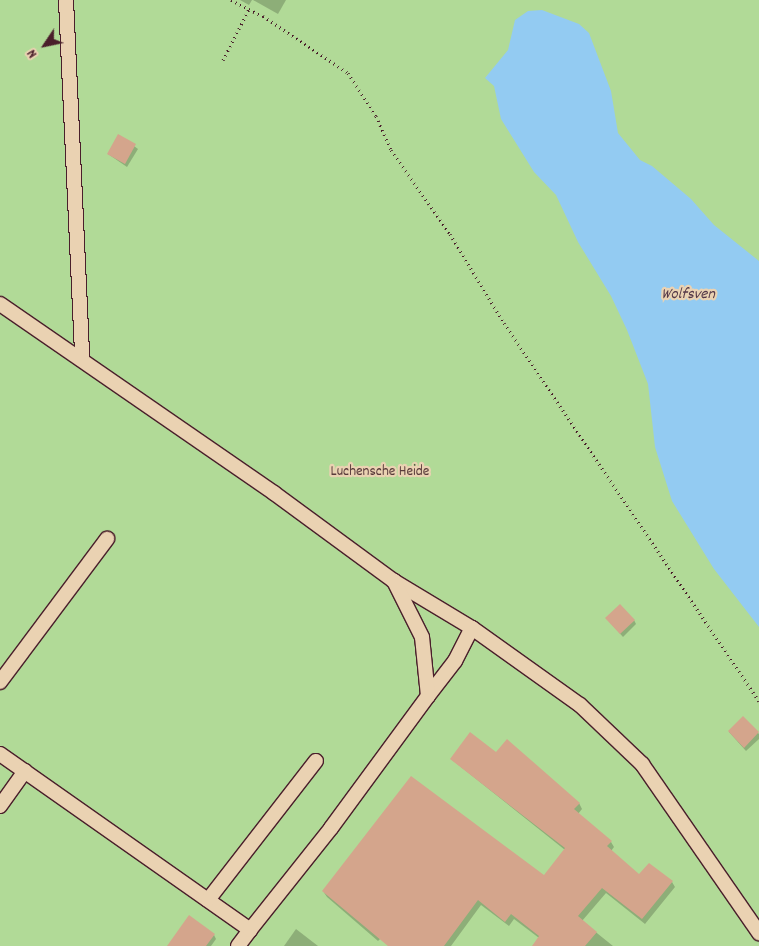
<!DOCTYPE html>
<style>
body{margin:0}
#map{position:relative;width:759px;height:946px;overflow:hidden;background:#eccead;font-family:Dekko,sans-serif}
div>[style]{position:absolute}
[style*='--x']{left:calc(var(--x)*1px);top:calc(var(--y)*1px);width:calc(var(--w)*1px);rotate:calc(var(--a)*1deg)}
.green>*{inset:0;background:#b1da97}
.water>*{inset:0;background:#93cbf2}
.shadow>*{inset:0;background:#0003}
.building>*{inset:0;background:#d4a58c}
.path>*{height:3px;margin-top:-1.5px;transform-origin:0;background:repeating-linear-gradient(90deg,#4a1f2b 0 1px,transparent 0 5px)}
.roads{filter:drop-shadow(1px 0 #4a1f2b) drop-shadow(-1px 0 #4a1f2b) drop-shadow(0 1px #4a1f2b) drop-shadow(0 -1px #4a1f2b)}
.lane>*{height:14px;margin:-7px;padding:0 7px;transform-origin:7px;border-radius:7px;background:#ead2b2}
span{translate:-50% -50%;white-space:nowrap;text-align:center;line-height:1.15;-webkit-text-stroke:4.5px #ead2b2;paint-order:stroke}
.park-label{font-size:15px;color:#593b3b}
.water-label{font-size:16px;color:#553949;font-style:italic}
.north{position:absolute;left:20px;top:20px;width:50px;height:50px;-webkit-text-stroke:4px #ead2b2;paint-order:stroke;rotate:236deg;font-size:14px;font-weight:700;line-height:20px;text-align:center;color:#4a1f2b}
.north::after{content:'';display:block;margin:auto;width:18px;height:22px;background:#4a1f2b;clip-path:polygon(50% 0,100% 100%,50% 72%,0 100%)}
</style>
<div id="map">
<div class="green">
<i style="clip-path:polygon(0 0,759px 0,759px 946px,0 946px)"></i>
</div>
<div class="water">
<i style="clip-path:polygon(542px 10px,579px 24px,589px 33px,611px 91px,618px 133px,640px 160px,652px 166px,691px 199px,714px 225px,759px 261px,759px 627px,714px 569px,672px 501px,655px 447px,648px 384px,627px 330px,611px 296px,578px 242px,556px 195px,534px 172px,501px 119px,494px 86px,485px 78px,508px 50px,515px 20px,528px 11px)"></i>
</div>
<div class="shadow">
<i style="clip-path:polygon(240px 0,252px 0,249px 5px)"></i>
<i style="clip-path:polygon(253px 0,286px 0,278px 14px)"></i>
<i style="clip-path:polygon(119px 135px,138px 149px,127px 167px,108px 154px)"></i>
<i style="clip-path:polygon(607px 619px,634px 620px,636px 624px,623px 637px)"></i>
<i style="clip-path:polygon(743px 718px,759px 734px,759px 739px,746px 751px,729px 732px)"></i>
<i style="clip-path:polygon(496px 754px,579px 803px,582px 809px,578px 814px,611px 842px,614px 847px,611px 851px,639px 876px,672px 882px,675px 887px,645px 924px,606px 893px,582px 921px,613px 946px,534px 946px,539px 938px,514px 919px,509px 926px,481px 905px,451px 946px,390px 946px,381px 938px,378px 941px,327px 897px,323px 891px,545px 877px,565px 850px,451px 759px)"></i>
<i style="clip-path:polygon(190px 917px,214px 935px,216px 939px,211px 946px,175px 946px)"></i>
<i style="clip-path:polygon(296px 929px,318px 946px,284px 946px)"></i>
</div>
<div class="building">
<i style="clip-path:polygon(118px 134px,136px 144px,125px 164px,107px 154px)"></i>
<i style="clip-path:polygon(620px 604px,635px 620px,620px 634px,605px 618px)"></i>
<i style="clip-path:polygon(743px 716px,759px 732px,744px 748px,728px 731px)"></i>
<i style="clip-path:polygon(470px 732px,496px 752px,507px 739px,580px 803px,574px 809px,612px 841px,607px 846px,639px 874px,649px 863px,673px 881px,642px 919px,602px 888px,578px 916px,597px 932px,585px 946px,532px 946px,539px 936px,511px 914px,505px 922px,478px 900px,444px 946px,388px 946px,322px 891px,411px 776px,544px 875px,565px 848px,450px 759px)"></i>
<i style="clip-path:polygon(189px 915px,215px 934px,206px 946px,167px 946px)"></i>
</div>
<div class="path">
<i style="--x:231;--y:0;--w:36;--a:27"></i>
<i style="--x:263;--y:16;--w:102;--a:33.8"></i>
<i style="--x:348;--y:73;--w:51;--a:56.9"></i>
<i style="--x:376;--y:116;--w:37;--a:66"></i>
<i style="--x:391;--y:150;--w:103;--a:54.9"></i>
<i style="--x:450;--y:234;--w:104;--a:58.8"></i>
<i style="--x:504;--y:323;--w:456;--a:56"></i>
<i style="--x:223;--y:60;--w:57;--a:-63"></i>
</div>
<div class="roads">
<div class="lane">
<i style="--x:66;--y:0;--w:358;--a:87.4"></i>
<i style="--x:0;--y:304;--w:333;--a:34.6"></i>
<i style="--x:274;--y:493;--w:149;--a:36.3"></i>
<i style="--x:394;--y:581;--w:91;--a:31.1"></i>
<i style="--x:472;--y:628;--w:133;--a:35.5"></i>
<i style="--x:580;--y:705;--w:86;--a:43.6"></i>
<i style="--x:642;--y:764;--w:206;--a:55.3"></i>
<i style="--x:0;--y:682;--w:179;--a:-53.2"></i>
<i style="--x:428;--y:696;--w:44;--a:-52.4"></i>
<i style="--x:455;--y:661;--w:37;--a:-63"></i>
<i style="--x:0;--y:754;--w:306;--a:35.1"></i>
<i style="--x:250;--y:930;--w:20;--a:127"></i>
<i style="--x:0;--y:806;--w:43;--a:-54.5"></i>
<i style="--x:208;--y:900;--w:176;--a:-52.2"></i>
<i style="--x:250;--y:930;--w:130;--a:-51.5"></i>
<i style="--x:331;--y:828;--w:164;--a:-53.7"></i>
<i style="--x:428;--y:696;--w:59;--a:-95.8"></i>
<i style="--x:422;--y:637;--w:63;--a:-116.6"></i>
</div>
</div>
<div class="park-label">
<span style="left:380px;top:473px">Luchensche Heide</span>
</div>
<div class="water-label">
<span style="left:688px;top:295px">Wolfsven</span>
</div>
<div class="north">N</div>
</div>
